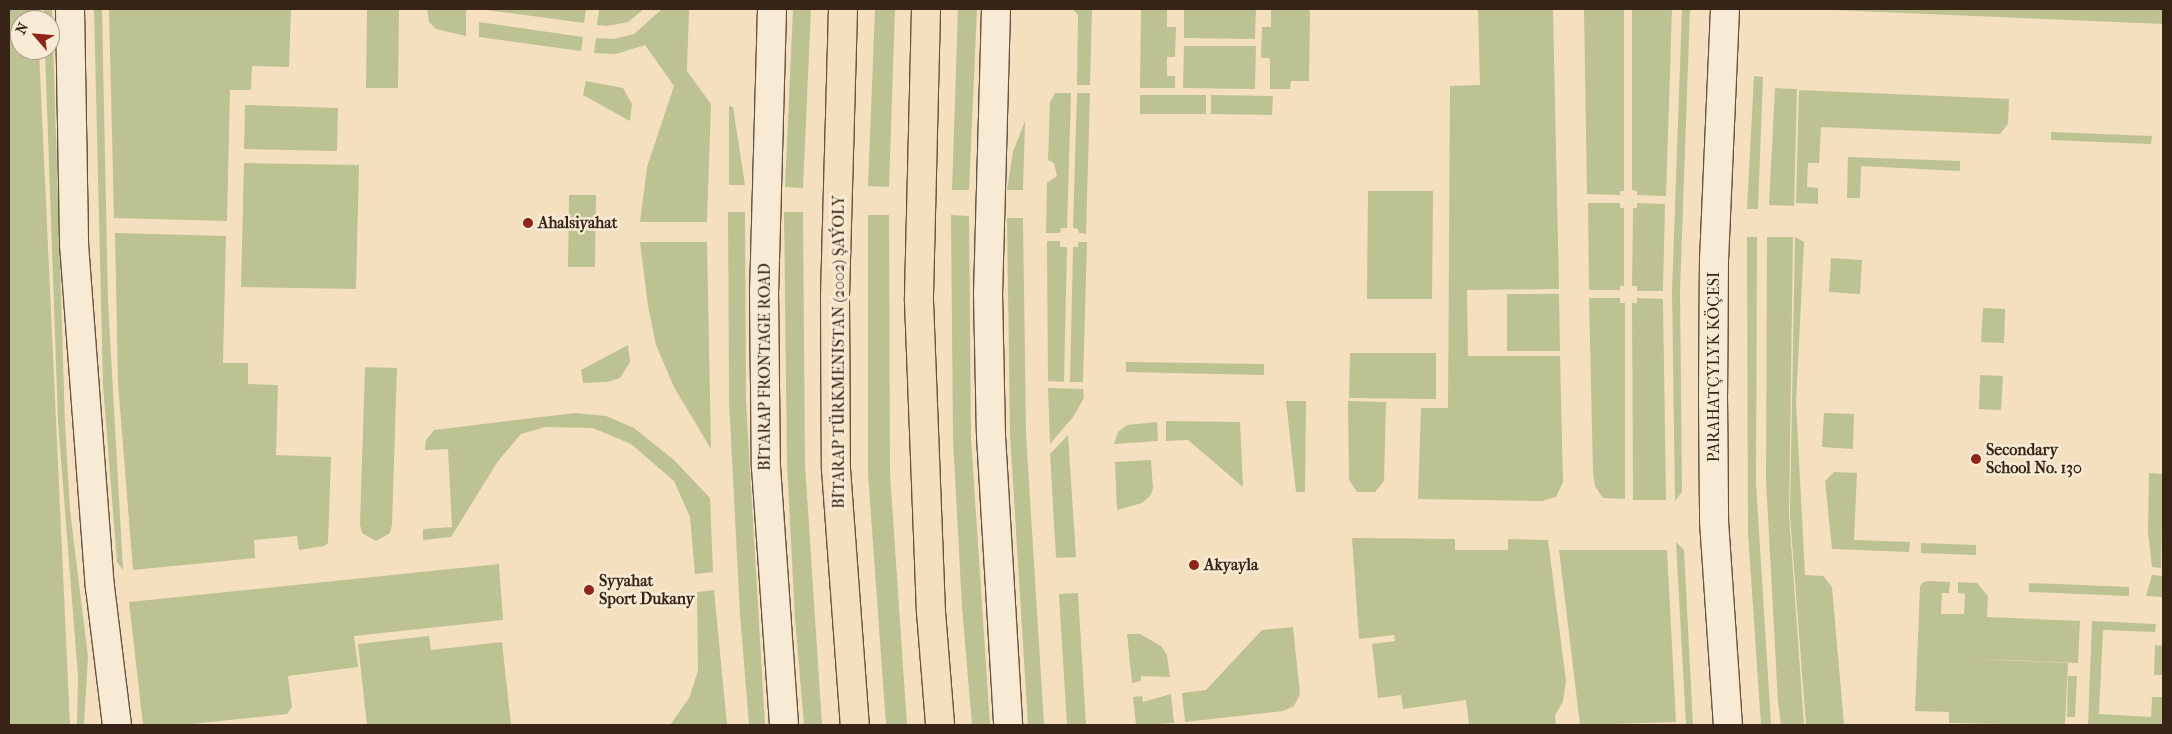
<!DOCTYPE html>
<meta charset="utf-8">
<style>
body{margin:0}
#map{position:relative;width:2172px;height:734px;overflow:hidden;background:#f4e0bf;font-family:"IM FELL French Canon",serif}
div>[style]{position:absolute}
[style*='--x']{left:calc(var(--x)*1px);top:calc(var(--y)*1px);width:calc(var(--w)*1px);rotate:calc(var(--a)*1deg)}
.green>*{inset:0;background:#bcc291}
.roads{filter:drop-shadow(1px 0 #675340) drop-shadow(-1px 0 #675340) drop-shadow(0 1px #675340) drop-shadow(0 -1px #675340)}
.street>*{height:28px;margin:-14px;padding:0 14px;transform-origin:14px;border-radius:14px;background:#f8ebd5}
.primary>*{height:28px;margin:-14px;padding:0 14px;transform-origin:14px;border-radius:14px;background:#f4e0bf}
.dots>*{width:14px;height:14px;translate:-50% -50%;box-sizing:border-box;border:2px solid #f8ebd5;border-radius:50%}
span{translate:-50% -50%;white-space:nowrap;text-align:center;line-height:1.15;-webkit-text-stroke:5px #f8ebd5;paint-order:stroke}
.poi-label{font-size:16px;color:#382416;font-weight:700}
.left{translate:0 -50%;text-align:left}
.street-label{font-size:16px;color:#382416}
.frame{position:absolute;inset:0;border:10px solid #382416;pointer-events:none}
.north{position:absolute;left:10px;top:10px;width:50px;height:50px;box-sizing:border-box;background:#f8ebd5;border:1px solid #ab9b89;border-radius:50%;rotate:297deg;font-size:14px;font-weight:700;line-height:20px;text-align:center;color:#382416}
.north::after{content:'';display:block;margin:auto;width:18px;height:22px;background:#8f2418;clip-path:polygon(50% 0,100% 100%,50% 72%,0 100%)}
</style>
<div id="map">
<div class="green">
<i style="clip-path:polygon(9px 9px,37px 9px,38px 20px,20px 20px,20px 50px,39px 50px,70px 725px,9px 725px)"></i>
<i style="clip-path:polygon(44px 9px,52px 9px,65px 423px,70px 510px,88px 657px,84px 725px,77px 725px,78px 677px,58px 421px,45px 50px,50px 50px,50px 20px,44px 20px)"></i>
<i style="clip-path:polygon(94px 9px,102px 9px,108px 302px,123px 570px,117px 562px,103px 385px)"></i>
<i style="clip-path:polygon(109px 9px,291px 9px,289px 67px,252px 66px,251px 90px,230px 90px,227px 221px,114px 218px)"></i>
<i style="clip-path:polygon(367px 9px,399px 9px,398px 88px,366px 88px)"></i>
<i style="clip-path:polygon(427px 9px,466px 9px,466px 36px,436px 29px,429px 22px)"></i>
<i style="clip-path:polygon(479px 9px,586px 9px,584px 23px)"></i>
<i style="clip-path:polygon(599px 9px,644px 9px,628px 22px,607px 26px,597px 25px)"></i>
<i style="clip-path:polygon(662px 9px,689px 9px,687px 71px,711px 104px,707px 222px,640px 222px,647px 167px,674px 86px,645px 45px,616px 54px,594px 53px,596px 38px,614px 39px,634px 34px)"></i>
<i style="clip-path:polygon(793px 9px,811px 9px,803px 188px,785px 187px)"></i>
<i style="clip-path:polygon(875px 9px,895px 9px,889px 187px,868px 186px)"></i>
<i style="clip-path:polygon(958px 9px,977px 9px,969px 190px,952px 190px)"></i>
<i style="clip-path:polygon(1073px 9px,1092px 9px,1090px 85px,1077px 85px,1078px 15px)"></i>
<i style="clip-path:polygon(1141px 9px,1167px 9px,1167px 27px,1176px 27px,1175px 57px,1167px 57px,1167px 76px,1175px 76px,1175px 88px,1140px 88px)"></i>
<i style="clip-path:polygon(1184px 9px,1256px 9px,1255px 39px,1184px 38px)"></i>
<i style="clip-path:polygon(1271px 9px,1309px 9px,1310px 12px,1309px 81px,1291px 81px,1290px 89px,1270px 89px,1270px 58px,1261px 58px,1262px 27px,1271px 27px)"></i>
<i style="clip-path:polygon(1478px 9px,1553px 9px,1559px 289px,1467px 290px,1468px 356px,1560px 356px,1563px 482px,1556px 497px,1542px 501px,1418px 499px,1421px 408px,1448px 408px,1450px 86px,1480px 85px)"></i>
<i style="clip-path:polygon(1584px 9px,1624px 9px,1624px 191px,1620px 191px,1620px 195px,1587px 194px)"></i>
<i style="clip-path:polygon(1632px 9px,1672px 9px,1666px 196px,1637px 195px,1637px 191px,1632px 190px)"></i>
<i style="clip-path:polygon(1682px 9px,1690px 9px,1680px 291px,1682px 492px,1675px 501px,1672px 291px)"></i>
<i style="clip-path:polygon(1809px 9px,2163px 9px,2163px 24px)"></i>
<i style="clip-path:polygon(479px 22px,583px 37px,581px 51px,479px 37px)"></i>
<i style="clip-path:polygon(1184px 46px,1256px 46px,1255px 89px,1183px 88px)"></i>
<i style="clip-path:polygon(1754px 76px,1763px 77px,1758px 209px,1747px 209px)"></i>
<i style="clip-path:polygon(586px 81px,623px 88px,632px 104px,630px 121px,583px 95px)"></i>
<i style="clip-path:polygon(1775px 88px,1797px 89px,1794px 206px,1769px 205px)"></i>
<i style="clip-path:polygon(1799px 90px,2009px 99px,2008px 124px,2000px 134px,1821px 127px,1819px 163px,1808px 163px,1807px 187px,1818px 188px,1818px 204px,1796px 203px)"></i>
<i style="clip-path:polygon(1055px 93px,1071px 93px,1067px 228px,1061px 228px,1060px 233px,1046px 233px,1047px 183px,1057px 176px,1054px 163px,1048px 160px,1050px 102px)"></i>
<i style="clip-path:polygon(1077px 93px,1090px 93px,1086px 234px,1079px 233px,1078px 229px,1073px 228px)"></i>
<i style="clip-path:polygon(1140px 95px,1206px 95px,1206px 114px,1140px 114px)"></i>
<i style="clip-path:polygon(1211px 95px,1273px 96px,1272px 115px,1211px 114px)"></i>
<i style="clip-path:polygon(245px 105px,338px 108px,337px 151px,244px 149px)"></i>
<i style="clip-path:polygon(729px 106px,733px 107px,745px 185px,729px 185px)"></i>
<i style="clip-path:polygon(1025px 121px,1023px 190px,1007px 190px,1013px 152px)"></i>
<i style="clip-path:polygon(2051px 132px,2152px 136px,2151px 144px,2051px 140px)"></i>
<i style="clip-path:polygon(1848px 157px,1960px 161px,1960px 171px,1861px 166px,1860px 198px,1847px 198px)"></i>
<i style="clip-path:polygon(244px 163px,359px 165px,356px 289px,241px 287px)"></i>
<i style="clip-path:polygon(1368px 191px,1433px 191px,1432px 299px,1367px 299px)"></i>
<i style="clip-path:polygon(569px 195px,596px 195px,595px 267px,568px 267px)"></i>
<i style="clip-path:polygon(1588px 203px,1620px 203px,1620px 208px,1624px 208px,1624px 286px,1620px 286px,1620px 290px,1589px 290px)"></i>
<i style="clip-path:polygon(1637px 203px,1665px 204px,1663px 291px,1637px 291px,1637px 286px,1632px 286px,1633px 208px,1637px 208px)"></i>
<i style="clip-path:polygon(728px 212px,745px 212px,746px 401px,765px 725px,749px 725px,740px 614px,729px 401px)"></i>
<i style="clip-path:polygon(784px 212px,803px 212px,805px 464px,822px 725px,804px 725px,795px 618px,787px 465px)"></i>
<i style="clip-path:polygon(868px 215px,889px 215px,890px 474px,907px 725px,886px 725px,868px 474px)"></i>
<i style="clip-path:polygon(951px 215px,969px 216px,971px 438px,990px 725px,972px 725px,962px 607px,953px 439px)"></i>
<i style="clip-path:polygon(1007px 218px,1023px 218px,1026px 433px,1044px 725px,1028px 725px,1010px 434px)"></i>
<i style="clip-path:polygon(115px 233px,226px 236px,223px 363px,248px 363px,248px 384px,278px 385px,276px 455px,331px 457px,328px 543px,324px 546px,299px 550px,297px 536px,254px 540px,255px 558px,133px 570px,118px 383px)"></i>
<i style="clip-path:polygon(1747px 237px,1757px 237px,1756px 482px,1771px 725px,1761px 725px,1748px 533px)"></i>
<i style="clip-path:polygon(1767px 237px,1793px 237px,1789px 515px,1804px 725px,1781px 725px,1778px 702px,1766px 480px)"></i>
<i style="clip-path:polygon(1795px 237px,1804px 242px,1796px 403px,1805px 575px,1823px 576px,1832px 587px,1844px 725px,1806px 725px,1790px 515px)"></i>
<i style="clip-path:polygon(1047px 241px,1060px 241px,1060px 247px,1067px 247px,1064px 382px,1048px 381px)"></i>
<i style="clip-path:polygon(640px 242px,707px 242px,711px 449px,674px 387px,656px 345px,648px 306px)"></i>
<i style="clip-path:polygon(1078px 242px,1087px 242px,1083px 382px,1070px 382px,1073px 247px,1078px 247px)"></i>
<i style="clip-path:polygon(1831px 258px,1862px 260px,1860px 294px,1829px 292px)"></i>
<i style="clip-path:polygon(1507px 294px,1559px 294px,1560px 351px,1507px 351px)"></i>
<i style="clip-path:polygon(1589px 298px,1620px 298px,1620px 303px,1625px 303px,1625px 499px,1603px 498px,1595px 486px,1593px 474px)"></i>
<i style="clip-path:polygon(1637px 298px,1663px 299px,1666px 500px,1633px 500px,1632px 303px,1637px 303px)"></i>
<i style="clip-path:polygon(1983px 308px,2005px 309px,2004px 343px,1981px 342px)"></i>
<i style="clip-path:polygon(628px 345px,630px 362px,620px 378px,607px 382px,583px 383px,581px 370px)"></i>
<i style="clip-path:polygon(1350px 353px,1436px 353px,1436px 399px,1349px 398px)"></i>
<i style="clip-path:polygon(1126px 362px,1264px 364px,1264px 375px,1126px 372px)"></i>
<i style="clip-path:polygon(365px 367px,397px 368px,392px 525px,390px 533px,376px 541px,362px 533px,360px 525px)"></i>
<i style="clip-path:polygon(1980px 375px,2003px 376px,2001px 410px,1979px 409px)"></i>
<i style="clip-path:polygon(1048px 388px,1083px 389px,1084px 398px,1073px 417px,1050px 444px)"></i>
<i style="clip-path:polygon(1286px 401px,1306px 401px,1305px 492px,1296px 492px)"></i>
<i style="clip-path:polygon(1348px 401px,1386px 402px,1384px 481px,1375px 492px,1357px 492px,1349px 480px)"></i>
<i style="clip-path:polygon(575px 413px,606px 416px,634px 428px,674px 460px,710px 498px,713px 572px,695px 574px,690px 517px,674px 481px,631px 444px,593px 428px,545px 427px,521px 434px,498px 461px,451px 537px,423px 540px,423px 529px,452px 527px,448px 449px,425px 450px,426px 440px,434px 430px)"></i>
<i style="clip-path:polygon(1824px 413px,1854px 414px,1853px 449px,1822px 447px)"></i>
<i style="clip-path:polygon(1166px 421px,1240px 422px,1243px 487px,1188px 440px,1166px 441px)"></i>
<i style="clip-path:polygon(1157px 422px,1158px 441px,1114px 444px,1118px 432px,1127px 425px)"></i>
<i style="clip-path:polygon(1068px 435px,1076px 557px,1056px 558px,1050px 454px)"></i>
<i style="clip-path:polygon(1151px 460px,1153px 489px,1150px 496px,1142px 503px,1117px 510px,1115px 462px)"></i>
<i style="clip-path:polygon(1834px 472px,1857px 473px,1854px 540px,1910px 542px,1909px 552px,1832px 549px,1825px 481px)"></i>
<i style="clip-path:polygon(2149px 473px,2163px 474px,2161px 568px,2152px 567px,2148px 532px)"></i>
<i style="clip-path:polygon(1352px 538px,1455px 539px,1455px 550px,1508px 550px,1508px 539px,1548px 540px,1566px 681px,1563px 701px,1555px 716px,1556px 725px,1469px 725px,1466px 700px,1403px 709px,1401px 695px,1378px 698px,1372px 644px,1395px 641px,1394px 635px,1359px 639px)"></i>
<i style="clip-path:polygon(1676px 542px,1684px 550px,1693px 725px,1686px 725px)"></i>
<i style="clip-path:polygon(1921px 543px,1976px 545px,1976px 555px,1921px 553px)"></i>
<i style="clip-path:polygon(1559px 550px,1667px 550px,1676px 722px,1580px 725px)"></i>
<i style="clip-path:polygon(499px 564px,503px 620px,354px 636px,358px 667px,288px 676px,292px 707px,287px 714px,182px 725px,143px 725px,129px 602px)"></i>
<i style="clip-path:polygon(2152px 575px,2163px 576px,2163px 597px,2146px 596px)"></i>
<i style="clip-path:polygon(1930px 581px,1950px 582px,1949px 593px,1942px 593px,1941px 614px,1964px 614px,1965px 594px,1958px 593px,1958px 582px,1977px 583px,1988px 596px,1987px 617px,2080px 621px,2078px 663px,1961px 658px,2068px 663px,2065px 725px,1949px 723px,1949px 712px,1915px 711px,1920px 587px,1923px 582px)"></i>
<i style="clip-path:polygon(2029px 583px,2129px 587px,2129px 596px,2029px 592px)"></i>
<i style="clip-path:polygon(714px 590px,727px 725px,670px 725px,689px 698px,698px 671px,697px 592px)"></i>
<i style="clip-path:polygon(1078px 593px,1086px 725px,1067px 725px,1059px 594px)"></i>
<i style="clip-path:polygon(2092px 621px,2156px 624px,2155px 632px,2103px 630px,2099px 714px,2151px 717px,2152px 697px,2163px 697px,2163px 725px,2088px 725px)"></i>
<i style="clip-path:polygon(1293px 627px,1300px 694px,1294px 706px,1283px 711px,1185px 722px,1182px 693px,1206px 690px,1262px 630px)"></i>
<i style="clip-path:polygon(1127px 634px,1140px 634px,1161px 646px,1167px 655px,1170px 677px,1141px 676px,1141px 681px,1132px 683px)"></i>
<i style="clip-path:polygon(429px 636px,431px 650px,502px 642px,511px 725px,367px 725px,358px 644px)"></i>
<i style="clip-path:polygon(2155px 645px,2163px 646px,2163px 675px,2154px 675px)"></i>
<i style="clip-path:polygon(2068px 676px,2077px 676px,2075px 717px,2067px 717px)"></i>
<i style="clip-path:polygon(1171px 694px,1174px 723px,1136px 725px,1133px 697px,1142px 696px,1143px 702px)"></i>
</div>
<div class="roads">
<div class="street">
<i style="--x:70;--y:9;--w:235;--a:89"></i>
<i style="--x:74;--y:244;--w:344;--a:85.7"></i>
<i style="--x:100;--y:587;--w:139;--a:83"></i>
<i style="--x:772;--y:9;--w:281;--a:91.6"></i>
<i style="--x:764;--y:290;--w:177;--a:89.4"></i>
<i style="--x:766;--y:467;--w:259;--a:86"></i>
<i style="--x:996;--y:9;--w:284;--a:91.6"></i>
<i style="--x:988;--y:293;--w:143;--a:88.8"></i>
<i style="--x:991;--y:436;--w:289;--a:86.6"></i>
<i style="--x:1725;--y:9;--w:249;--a:92.5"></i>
<i style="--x:1714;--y:258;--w:137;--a:90.4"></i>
<i style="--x:1713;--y:395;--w:126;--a:89.5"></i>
<i style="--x:1714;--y:521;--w:204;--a:86.1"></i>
</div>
<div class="primary">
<i style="--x:843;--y:9;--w:288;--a:91.6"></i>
<i style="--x:835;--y:297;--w:172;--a:89.7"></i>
<i style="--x:836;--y:469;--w:257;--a:85.8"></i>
<i style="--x:926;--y:9;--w:292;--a:91.4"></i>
<i style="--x:919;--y:301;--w:311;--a:87.8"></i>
<i style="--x:931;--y:612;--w:113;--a:85.4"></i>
</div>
</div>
<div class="dots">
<i style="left:528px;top:223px;background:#8f2418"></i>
<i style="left:1976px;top:459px;background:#8f2418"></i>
<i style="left:1194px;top:565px;background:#8f2418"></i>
<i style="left:589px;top:590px;background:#8f2418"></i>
</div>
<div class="poi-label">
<span class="left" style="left:538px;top:223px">Ahalsiyahat</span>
<span class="left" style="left:1986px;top:459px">Secondary<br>School No. 130</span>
<span class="left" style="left:1204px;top:565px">Akyayla</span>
<span class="left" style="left:599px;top:590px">Syyahat<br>Sport Dukany</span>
</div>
<div class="street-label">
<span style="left:839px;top:352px;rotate:-90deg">BITARAP TÜRKMENISTAN (2002) ŞAÝOLY</span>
<span style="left:765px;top:367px;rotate:-90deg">BITARAP FRONTAGE ROAD</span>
<span style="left:1714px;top:367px;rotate:-90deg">PARAHATÇYLYK KÖÇESI</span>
</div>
<div class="frame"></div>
<div class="north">N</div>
</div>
